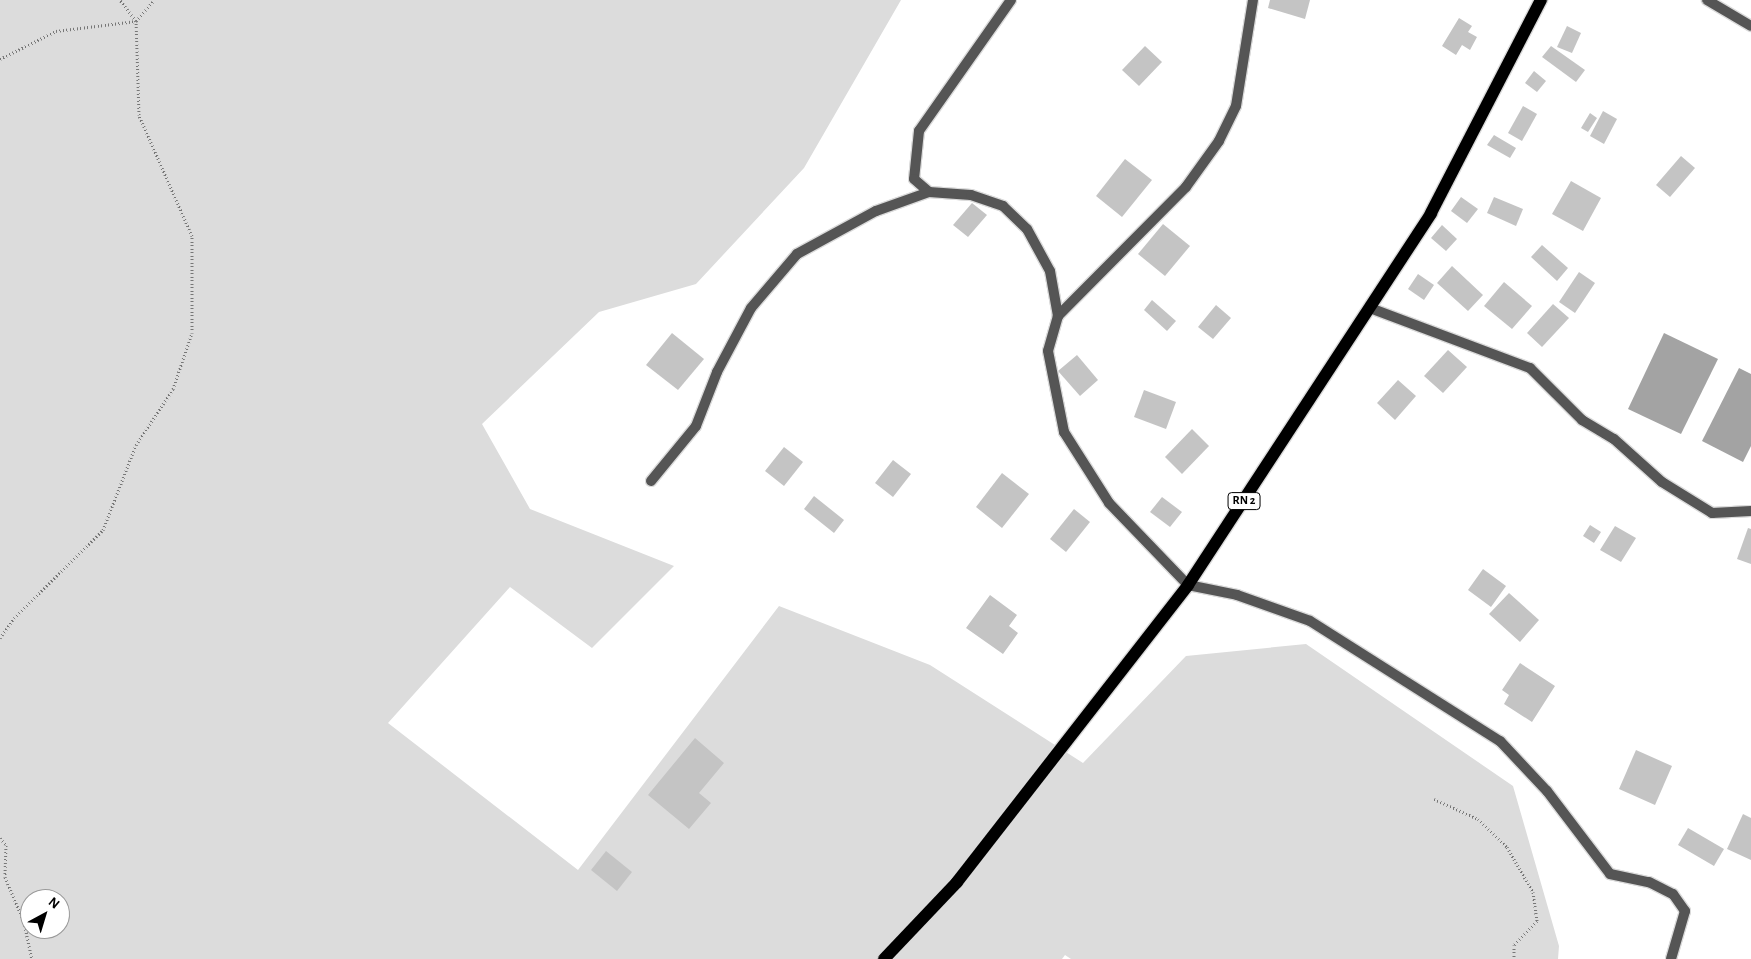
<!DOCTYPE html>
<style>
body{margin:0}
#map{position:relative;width:1751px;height:959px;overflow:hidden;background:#fff;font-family:"Alegreya Sans",sans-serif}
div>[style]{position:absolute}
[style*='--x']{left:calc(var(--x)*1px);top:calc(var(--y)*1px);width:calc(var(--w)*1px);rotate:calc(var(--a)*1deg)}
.green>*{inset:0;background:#dcdcdc}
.water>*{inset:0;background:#a3a3a3}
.building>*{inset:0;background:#c4c4c4}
.path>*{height:3px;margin-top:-1.5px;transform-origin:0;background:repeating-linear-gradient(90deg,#777 0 1px,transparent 0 3.5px)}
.roads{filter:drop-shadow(1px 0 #dbdbdb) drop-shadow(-1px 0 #dbdbdb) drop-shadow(0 1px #dbdbdb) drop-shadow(0 -1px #dbdbdb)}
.street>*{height:10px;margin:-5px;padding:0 5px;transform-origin:5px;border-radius:5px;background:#555}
.primary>*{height:12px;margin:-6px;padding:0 6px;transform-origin:6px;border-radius:6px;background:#000}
span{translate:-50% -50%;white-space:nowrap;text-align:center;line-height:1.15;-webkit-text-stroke:4px #fff;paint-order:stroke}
.shield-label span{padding:1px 4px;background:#fff;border:1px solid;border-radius:4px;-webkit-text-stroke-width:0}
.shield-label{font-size:12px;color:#000;font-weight:700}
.north{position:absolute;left:20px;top:889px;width:50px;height:50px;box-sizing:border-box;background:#fff;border:1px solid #999;border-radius:50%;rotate:39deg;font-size:14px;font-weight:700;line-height:20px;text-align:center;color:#000}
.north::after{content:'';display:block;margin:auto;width:18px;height:22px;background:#000;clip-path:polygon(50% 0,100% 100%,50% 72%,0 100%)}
</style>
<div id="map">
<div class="green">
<i style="clip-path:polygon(evenodd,0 0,901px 0,804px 168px,696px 284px,599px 312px,482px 424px,530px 509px,674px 566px,592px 648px,510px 587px,388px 723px,578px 870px,779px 606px,930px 665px,1083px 763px,1186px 656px,1306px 644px,1513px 786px,1559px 946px,1558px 959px,1071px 959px,1065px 955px,1062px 959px,0 959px,0 0,30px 899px,60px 899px,60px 929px,30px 929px,30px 899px)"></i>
</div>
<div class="water">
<i style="clip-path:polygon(1664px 333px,1718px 359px,1681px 434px,1628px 409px)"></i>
<i style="clip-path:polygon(1739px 368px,1751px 374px,1751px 446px,1743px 462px,1702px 441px)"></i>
</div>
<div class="building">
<i style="clip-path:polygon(1270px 0,1310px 0,1305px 19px,1268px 8px)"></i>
<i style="clip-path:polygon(1459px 18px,1472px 26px,1468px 32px,1477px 37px,1470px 50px,1462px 45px,1456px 55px,1442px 46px)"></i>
<i style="clip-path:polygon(1567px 26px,1581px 33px,1572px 53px,1557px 47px)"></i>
<i style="clip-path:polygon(1145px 46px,1162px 62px,1139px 86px,1122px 70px)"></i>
<i style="clip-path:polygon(1551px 46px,1585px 70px,1576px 82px,1542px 57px)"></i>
<i style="clip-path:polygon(1534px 71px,1546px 81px,1537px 92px,1525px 83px)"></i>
<i style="clip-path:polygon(1523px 106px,1537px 114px,1522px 141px,1508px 133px)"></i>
<i style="clip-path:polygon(1603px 111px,1617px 119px,1604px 144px,1590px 136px)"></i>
<i style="clip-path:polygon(1590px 113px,1597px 118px,1588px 132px,1581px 128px)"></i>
<i style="clip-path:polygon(1494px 135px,1516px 148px,1510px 158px,1487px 145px)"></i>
<i style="clip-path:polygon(1681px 156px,1695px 168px,1670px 197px,1656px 185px)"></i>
<i style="clip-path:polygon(1125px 159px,1152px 180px,1122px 217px,1096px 196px)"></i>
<i style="clip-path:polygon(1571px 181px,1601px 198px,1583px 231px,1552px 214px)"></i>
<i style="clip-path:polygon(1461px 197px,1478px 209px,1467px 223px,1451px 211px)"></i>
<i style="clip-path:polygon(1494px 197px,1523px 209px,1516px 226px,1487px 213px)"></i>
<i style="clip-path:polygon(972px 203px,987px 215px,968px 237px,953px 225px)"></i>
<i style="clip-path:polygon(1163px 224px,1190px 246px,1165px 276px,1138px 254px)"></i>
<i style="clip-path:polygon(1442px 225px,1457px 239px,1446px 251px,1431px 238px)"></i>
<i style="clip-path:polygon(1542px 245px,1568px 268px,1557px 281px,1531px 257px)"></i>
<i style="clip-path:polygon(1452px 266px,1483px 295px,1468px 311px,1437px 283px)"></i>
<i style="clip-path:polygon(1579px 272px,1595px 283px,1575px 313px,1559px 302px)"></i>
<i style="clip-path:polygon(1418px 274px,1434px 285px,1424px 300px,1408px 289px)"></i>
<i style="clip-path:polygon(1504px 282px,1532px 306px,1512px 329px,1484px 306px)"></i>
<i style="clip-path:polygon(1152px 300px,1176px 321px,1167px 331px,1144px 310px)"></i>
<i style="clip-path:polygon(1553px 304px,1569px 318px,1542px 347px,1527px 333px)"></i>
<i style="clip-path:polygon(1216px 305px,1231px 318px,1213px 339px,1198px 327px)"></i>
<i style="clip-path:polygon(672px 333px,704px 359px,678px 390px,646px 365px)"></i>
<i style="clip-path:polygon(1448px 350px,1467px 367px,1443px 393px,1424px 376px)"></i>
<i style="clip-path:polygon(1077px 355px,1098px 380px,1080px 396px,1058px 371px)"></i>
<i style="clip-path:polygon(1398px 380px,1416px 396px,1395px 420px,1377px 403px)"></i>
<i style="clip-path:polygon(1144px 390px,1176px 402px,1166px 429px,1134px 417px)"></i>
<i style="clip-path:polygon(1192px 429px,1209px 446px,1182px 474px,1165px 457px)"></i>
<i style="clip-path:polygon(784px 447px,803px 462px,784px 486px,765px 471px)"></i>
<i style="clip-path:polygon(893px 460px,911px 474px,893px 497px,875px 483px)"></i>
<i style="clip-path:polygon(1002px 473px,1029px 494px,1002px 528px,976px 507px)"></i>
<i style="clip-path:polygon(814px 496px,844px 520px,834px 533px,804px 509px)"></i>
<i style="clip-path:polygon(1162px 497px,1182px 512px,1170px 527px,1150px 512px)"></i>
<i style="clip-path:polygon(1074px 509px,1090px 522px,1066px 552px,1050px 539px)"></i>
<i style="clip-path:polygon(1590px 525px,1601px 532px,1594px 543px,1583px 536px)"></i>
<i style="clip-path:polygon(1615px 526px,1636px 538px,1621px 562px,1600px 550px)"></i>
<i style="clip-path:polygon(1748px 528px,1751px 529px,1751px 564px,1737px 559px)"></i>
<i style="clip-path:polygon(1483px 569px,1506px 586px,1491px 607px,1468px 590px)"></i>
<i style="clip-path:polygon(1509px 593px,1539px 620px,1520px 642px,1489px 614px)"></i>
<i style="clip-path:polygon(990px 595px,1017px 615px,1009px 626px,1018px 633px,1003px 654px,966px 628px)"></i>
<i style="clip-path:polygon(1520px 663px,1555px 686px,1532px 722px,1504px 704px,1509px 695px,1502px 690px)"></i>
<i style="clip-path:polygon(695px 738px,724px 763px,699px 793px,711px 803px,689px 829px,648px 795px)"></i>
<i style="clip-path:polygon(1636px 750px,1672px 766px,1655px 805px,1619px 789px)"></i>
<i style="clip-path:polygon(1743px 814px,1751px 818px,1751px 860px,1727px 849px)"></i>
<i style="clip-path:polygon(1688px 828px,1724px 849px,1714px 866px,1678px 845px)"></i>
<i style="clip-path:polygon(606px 851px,632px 872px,617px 891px,591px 870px)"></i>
</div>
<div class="path">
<i style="--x:0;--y:59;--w:63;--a:-26.6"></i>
<i style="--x:56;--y:31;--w:81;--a:-7.1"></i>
<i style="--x:136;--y:21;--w:26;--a:-127"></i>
<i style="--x:0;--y:638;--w:24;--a:-55"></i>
<i style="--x:14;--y:618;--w:125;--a:-44.7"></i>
<i style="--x:103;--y:530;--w:91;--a:-68.8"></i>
<i style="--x:136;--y:445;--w:67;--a:-56.5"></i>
<i style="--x:173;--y:389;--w:59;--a:-71.3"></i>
<i style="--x:192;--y:333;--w:97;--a:-90"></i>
<i style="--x:192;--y:236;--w:132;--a:-113.7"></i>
<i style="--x:139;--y:115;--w:94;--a:-91.8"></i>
<i style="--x:136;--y:21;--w:28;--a:-49"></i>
<i style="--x:1434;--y:799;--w:48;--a:24.4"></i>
<i style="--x:1478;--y:819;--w:40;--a:44"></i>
<i style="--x:1507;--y:847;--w:52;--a:60"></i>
<i style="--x:1533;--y:892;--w:29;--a:82"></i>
<i style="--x:1537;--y:921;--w:33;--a:134"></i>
<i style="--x:1514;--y:945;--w:14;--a:90"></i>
<i style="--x:0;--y:838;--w:9;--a:49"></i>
<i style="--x:6;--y:845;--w:32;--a:92"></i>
<i style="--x:5;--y:877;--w:49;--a:67.1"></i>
<i style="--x:24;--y:922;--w:38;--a:78"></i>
</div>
<div class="roads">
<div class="street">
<i style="--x:1011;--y:0;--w:160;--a:125.1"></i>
<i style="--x:919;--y:131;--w:48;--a:95.9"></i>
<i style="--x:914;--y:179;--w:20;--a:41"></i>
<i style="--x:929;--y:192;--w:42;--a:4.1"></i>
<i style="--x:971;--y:195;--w:34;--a:19"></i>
<i style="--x:1003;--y:206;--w:33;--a:44"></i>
<i style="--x:1027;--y:229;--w:48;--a:61.3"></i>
<i style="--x:1050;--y:271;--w:46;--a:79.9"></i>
<i style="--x:1253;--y:0;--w:107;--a:99.1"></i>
<i style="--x:1236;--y:106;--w:39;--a:116"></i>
<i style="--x:1219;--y:141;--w:57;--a:125.7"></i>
<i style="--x:1186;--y:187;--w:182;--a:134.8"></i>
<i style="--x:1058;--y:316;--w:36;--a:106"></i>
<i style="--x:1048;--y:351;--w:83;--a:78.8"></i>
<i style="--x:1064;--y:432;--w:84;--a:57.6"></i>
<i style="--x:1109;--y:503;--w:114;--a:46.1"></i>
<i style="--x:1188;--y:585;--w:50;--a:11.5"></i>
<i style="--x:1237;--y:595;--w:77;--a:19.6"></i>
<i style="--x:1310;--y:621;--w:225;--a:32.3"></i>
<i style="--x:1500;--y:741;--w:69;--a:46.8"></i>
<i style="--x:1547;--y:791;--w:104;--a:52.8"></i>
<i style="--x:1610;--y:874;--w:40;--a:12"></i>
<i style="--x:1649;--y:882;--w:27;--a:27"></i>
<i style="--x:1673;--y:894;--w:21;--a:55"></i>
<i style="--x:1685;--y:911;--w:50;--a:106.3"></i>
<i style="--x:1707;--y:0;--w:51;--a:30.6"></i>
<i style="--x:1370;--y:308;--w:171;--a:20.6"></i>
<i style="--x:1530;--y:368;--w:74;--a:45"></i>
<i style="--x:1582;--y:420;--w:37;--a:31"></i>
<i style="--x:1614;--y:439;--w:64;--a:41.9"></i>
<i style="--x:1662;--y:482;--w:59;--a:31.8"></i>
<i style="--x:1712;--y:513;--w:39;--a:-3"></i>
<i style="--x:651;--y:481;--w:71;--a:-50.7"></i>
<i style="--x:696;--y:426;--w:58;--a:-68.7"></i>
<i style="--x:717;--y:372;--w:72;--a:-62"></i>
<i style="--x:751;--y:308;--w:71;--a:-49.6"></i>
<i style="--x:797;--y:254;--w:90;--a:-28.6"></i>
<i style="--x:876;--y:211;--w:56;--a:-19.7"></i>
</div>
<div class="primary">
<i style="--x:884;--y:959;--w:106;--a:-46.5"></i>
<i style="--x:957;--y:882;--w:376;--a:-52.1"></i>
<i style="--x:1188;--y:585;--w:444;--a:-56.8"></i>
<i style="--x:1431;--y:213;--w:240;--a:-62.7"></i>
</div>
</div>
<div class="shield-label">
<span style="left:1244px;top:501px">RN 2</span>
</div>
<div class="north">N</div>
</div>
